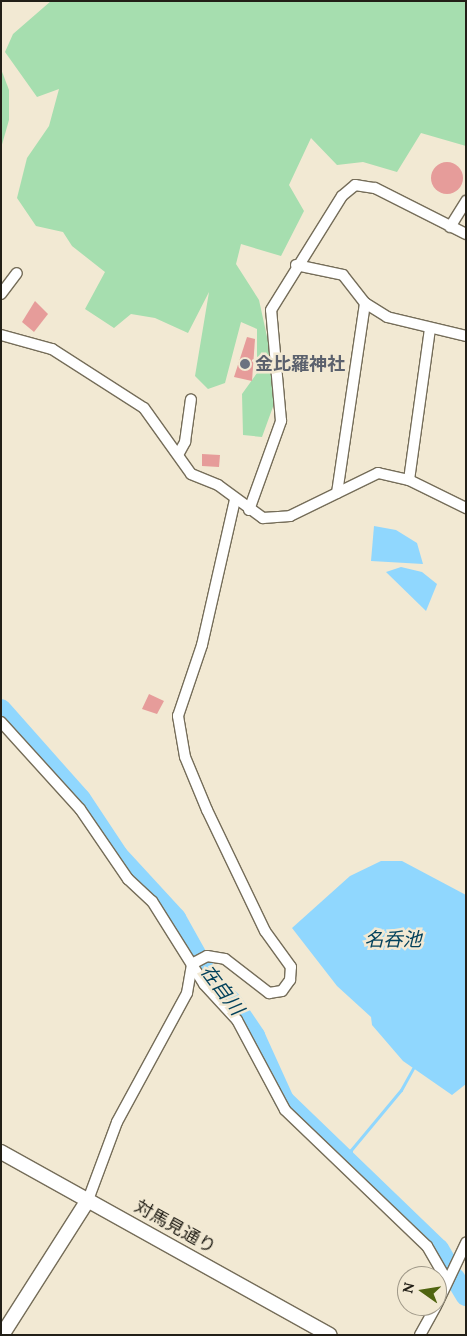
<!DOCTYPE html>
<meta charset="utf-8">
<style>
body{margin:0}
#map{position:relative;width:467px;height:1336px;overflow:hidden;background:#f2e9d3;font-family:Lora,"Noto Sans JP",serif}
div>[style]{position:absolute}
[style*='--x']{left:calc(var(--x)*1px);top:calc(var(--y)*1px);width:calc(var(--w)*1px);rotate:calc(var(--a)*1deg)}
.green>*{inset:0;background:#a6deaf}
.water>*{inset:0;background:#90d7fe}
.stream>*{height:3px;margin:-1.5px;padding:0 1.5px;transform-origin:1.5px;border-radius:1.5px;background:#90d7fe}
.river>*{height:20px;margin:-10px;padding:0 10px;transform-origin:10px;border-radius:10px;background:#90d7fe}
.building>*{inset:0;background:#e69c9a}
.round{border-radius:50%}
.roads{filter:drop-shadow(1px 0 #756d59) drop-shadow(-1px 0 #756d59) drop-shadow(0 1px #756d59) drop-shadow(0 -1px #756d59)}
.street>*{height:10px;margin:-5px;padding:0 5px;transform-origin:5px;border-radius:5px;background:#fff}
.secondary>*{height:14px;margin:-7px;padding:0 7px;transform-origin:7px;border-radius:7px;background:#fff}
.dots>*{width:14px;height:14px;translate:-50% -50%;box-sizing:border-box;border:2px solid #f2e9d3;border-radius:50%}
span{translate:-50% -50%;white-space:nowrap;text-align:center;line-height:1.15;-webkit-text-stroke:5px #f2e9d3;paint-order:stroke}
.worship-label{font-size:18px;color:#5b616d;font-weight:700}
.left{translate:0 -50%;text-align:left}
.street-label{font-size:18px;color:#221f17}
.water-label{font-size:19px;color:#03425c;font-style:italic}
.frame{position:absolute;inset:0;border:2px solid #221f17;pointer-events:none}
.north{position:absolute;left:397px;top:1266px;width:50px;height:50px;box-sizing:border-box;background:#f2e9d3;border:1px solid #9f9888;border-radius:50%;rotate:283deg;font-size:14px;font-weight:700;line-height:20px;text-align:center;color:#221f17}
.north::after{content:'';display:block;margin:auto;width:18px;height:22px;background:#4f6410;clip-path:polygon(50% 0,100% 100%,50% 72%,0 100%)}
</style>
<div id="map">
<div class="green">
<i style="clip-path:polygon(51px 1px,466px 1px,466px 146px,421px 133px,397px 172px,363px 162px,337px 165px,311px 138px,289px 185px,304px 211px,281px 256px,241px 244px,236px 264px,259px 300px,271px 355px,274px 404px,262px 437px,243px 435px,242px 394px,257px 373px,257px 329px,241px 322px,225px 383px,208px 389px,195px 376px,209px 292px,188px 333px,155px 318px,131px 314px,114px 328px,85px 309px,105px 272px,72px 246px,63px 232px,36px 226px,17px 198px,27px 158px,49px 126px,59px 89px,37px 97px,5px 52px,13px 34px)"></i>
<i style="clip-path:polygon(1px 69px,9px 90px,9px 120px,1px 148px)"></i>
</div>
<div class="water">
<i style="clip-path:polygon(374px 526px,396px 530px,417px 543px,423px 564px,371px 561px)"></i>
<i style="clip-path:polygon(401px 567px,422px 572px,437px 584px,426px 611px,386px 572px)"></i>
<i style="clip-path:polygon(381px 861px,402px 861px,466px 895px,466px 1084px,452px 1095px,403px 1061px,372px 1025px,371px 1017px,337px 986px,292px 928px,350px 876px)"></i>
</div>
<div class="stream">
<i style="--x:350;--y:1162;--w:12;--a:-85"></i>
<i style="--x:351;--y:1150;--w:78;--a:-50.2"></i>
<i style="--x:401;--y:1090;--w:25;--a:-61"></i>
</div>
<div class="river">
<i style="--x:1;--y:709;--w:120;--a:48.4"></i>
<i style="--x:81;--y:799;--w:67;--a:56.5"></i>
<i style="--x:118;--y:855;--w:86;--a:47.4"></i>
<i style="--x:176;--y:918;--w:72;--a:60.9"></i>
<i style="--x:211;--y:981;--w:31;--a:45"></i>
<i style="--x:233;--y:1003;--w:40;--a:56"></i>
<i style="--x:255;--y:1036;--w:70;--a:65.6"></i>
<i style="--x:284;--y:1100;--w:215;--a:43.9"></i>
<i style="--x:439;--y:1249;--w:16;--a:60"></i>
<i style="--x:455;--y:1278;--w:21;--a:59"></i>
</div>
<div class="building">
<i class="round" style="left:431px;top:162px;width:32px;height:32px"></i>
<i style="clip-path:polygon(35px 301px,48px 314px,34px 332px,22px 322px)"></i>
<i style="clip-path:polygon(247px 337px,255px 339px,252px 381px,234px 377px)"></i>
<i style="clip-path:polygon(202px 454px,220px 455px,219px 467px,202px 466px)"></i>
<i style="clip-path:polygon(149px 694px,164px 701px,157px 714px,142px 709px)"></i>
</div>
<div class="roads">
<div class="street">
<i style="--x:450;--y:227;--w:31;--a:-58"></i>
<i style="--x:296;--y:265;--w:48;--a:12"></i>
<i style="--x:343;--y:275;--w:36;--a:52"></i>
<i style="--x:365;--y:303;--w:26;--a:32"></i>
<i style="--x:387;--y:317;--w:81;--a:13.5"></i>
<i style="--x:1;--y:294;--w:26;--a:-53"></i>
<i style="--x:1;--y:335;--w:53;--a:15.4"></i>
<i style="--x:52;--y:349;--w:109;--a:32.7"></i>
<i style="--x:144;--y:408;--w:81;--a:54.5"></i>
<i style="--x:191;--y:474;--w:29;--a:22"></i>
<i style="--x:218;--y:485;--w:56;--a:36.3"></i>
<i style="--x:263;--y:518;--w:27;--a:-4"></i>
<i style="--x:290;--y:516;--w:98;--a:-26"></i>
<i style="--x:378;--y:473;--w:32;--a:13"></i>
<i style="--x:409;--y:480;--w:64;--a:26.2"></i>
<i style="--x:179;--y:453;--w:13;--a:-61"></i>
<i style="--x:185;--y:442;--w:43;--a:-82.1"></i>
<i style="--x:409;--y:480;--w:153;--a:-82.1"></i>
<i style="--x:337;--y:493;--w:192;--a:-81.6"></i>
<i style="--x:249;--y:510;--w:95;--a:-70.2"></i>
<i style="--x:281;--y:421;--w:111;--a:-95.1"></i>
<i style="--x:271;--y:310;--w:134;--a:-58.1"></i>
<i style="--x:342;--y:196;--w:17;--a:-40"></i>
<i style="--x:355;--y:185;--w:20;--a:9"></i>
<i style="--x:375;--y:188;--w:102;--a:26.8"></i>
<i style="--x:1;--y:722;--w:118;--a:47.8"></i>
<i style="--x:80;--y:809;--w:85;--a:55.6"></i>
<i style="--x:128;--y:879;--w:33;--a:43"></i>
<i style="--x:152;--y:901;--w:98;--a:57.9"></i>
<i style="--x:204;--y:984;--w:49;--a:47.5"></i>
<i style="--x:237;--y:1020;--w:102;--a:61.9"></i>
<i style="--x:285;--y:1110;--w:197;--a:43.8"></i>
<i style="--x:427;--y:1246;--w:39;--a:60"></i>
<i style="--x:192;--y:964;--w:17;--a:-28"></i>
<i style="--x:207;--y:956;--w:18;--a:9"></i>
<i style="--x:225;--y:959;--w:56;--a:37.7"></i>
<i style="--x:269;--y:993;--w:13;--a:-9"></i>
<i style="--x:282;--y:991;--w:14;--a:-54"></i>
<i style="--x:290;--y:980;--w:13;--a:-86"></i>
<i style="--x:291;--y:967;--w:44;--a:-125.8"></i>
<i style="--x:265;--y:931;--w:134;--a:-115.6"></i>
<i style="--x:207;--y:810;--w:57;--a:-112.5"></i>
<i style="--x:185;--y:757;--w:42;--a:-99.7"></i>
<i style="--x:178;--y:716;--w:75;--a:-71.3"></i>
<i style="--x:202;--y:645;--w:149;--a:-77.2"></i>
<i style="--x:88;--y:1200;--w:83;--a:-69.6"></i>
<i style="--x:117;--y:1122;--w:147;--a:-61.5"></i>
<i style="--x:187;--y:993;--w:29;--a:-80"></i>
<i style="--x:437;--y:1304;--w:68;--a:-64.6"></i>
<i style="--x:420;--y:1335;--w:33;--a:-61"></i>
</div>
<div class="secondary">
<i style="--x:1;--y:1152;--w:376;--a:29.1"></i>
<i style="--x:2;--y:1335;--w:160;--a:-57.5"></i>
</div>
</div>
<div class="dots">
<i style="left:245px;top:364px;background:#6b7280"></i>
</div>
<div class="worship-label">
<span class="left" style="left:255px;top:364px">金比羅神社</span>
</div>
<div class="street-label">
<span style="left:175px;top:1227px;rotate:29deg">対馬見通り</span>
</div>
<div class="water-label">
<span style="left:393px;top:940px">名呑池</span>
<span style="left:222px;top:990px;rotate:53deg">在自川</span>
</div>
<div class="frame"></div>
<div class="north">N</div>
</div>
